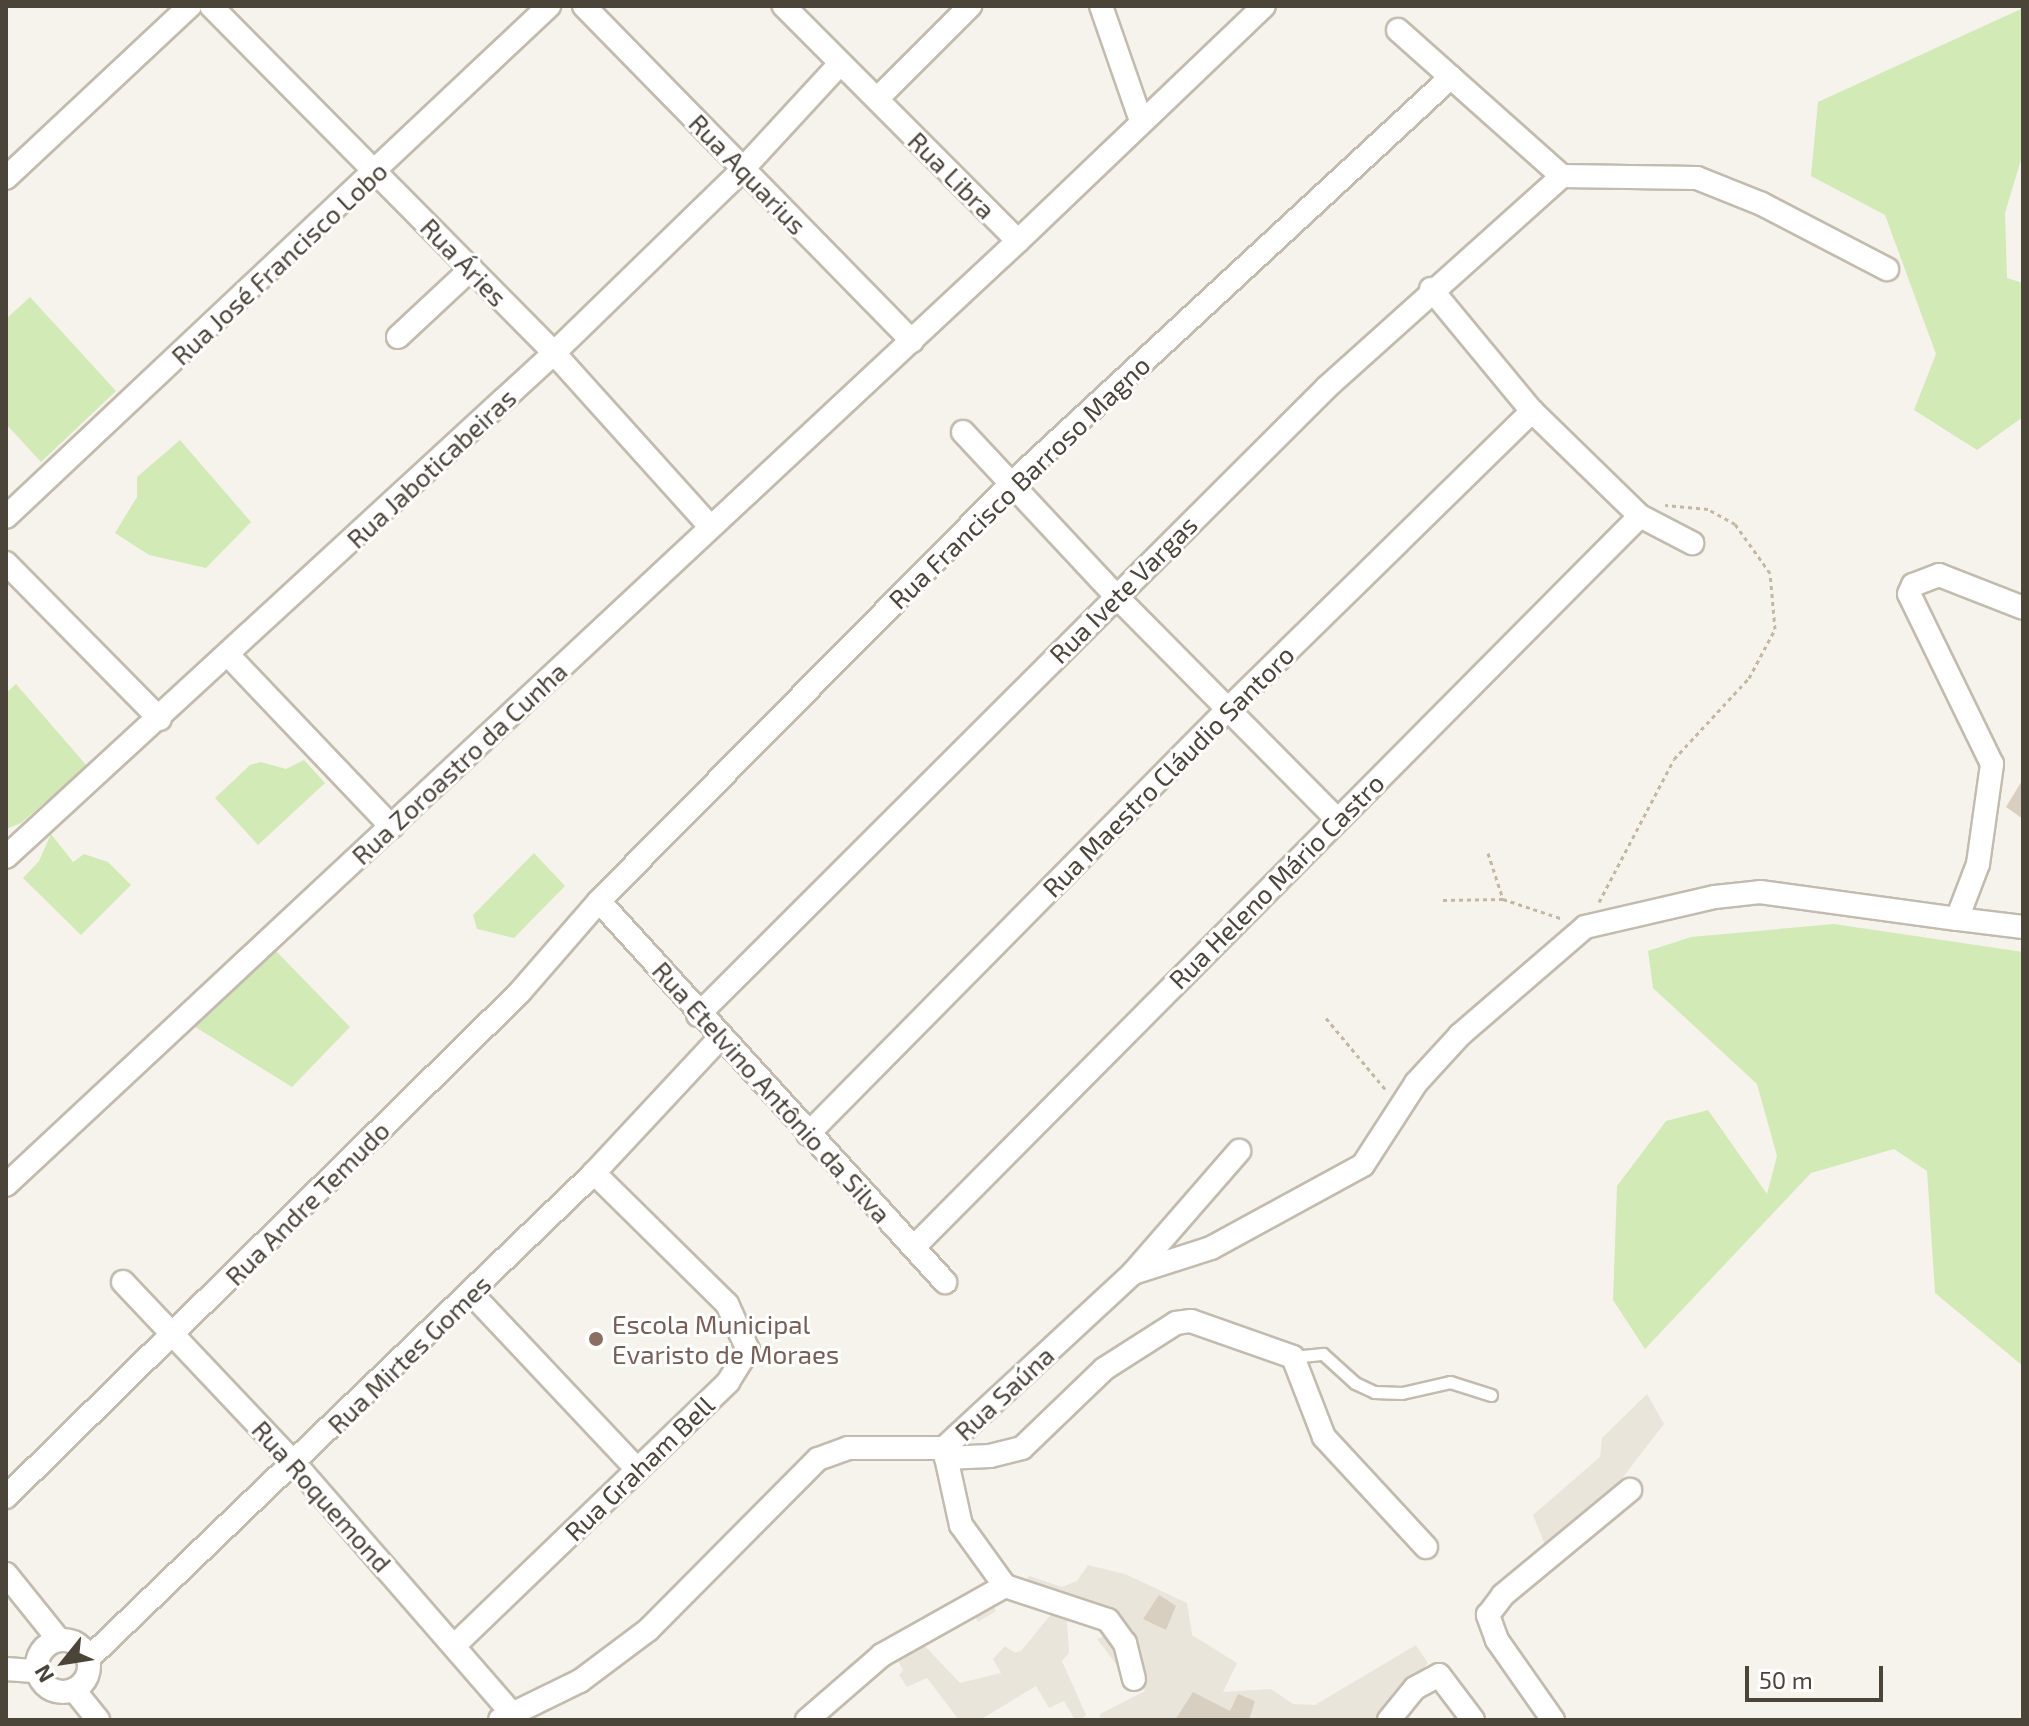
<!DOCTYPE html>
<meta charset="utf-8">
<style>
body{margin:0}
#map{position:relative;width:2029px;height:1726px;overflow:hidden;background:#f6f3ec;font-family:"Exo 2",sans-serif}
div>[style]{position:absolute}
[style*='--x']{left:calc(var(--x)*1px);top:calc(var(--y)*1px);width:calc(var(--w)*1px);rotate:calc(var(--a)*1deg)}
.residential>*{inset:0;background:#eae5da}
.green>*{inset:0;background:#d2eab5}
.building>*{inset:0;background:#d8cfc1}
.path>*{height:3px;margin-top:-1.5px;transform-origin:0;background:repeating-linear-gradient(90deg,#c4b79f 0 4px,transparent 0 8px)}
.roads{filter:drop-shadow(2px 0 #c2bbae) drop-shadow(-2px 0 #c2bbae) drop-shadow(0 2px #c2bbae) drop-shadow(0 -2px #c2bbae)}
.service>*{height:11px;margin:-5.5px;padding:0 5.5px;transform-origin:5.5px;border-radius:5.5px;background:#fff}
.minor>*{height:22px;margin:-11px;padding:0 11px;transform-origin:11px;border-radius:11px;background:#fff}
.minor>.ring{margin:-11px;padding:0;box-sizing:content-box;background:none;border:22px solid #fff;border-radius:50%}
.dots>*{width:22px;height:22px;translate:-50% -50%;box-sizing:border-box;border:4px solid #fff;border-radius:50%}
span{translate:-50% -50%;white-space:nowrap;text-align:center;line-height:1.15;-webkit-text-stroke:6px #fff;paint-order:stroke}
.street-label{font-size:26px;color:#4b4439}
.education-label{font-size:26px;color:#785e54}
.left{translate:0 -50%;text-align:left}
.frame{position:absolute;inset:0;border:8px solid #4b4439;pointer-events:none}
.north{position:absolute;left:24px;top:1622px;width:80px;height:80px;-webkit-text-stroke:6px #fff;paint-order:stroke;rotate:240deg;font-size:22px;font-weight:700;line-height:32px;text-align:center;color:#4b4439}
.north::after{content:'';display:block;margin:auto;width:28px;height:36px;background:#4b4439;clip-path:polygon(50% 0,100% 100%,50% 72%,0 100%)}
.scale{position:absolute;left:1745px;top:1666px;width:138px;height:36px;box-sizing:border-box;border:4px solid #4b4439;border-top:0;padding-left:10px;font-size:24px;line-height:28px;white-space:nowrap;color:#4b4439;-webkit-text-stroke:6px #fff;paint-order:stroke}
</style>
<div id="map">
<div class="residential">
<i style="clip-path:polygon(1647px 1394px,1664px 1424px,1596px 1512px,1549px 1555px,1533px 1515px,1600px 1457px,1602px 1438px)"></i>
<i style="clip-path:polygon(1088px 1565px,1125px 1574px,1187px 1603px,1192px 1635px,1237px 1663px,1223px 1692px,1271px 1689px,1293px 1704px,1315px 1705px,1416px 1645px,1428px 1663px,1381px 1720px,1100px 1720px,1100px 1714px,1145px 1691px,1134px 1660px,1122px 1672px,1097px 1639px,1123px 1628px,1078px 1601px,1067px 1623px,1069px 1653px,1062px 1661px,1086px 1715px,1081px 1720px,1075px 1720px,1064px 1701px,1049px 1708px,1036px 1686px,980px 1720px,959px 1720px,927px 1678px,907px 1687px,899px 1675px,903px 1670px,895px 1656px,919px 1640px,960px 1683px,1001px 1673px,993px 1659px,1005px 1646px,1015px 1653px,1022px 1650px,1052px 1613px,1009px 1597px,992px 1601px,996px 1611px,978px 1622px,970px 1607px,1021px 1588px,1029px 1576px,1062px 1587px,1077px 1581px)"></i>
</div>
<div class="green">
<i style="clip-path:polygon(2023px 8px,2023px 153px,2005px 213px,2007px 278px,2023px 283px,2023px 417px,1977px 450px,1914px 410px,1936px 354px,1885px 215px,1811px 176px,1818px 102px)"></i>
<i style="clip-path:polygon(30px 297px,116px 391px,41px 462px,6px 424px,6px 319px)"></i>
<i style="clip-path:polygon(180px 440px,251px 522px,206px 568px,149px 555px,115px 533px,137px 497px,137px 477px)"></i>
<i style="clip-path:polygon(16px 684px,87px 766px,21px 823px,6px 829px,6px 693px)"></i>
<i style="clip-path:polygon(304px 760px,325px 783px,258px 845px,215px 798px,250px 765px,261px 762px,286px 769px)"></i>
<i style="clip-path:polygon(51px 834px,73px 862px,84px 854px,108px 862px,131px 885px,81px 935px,23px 878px,39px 861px)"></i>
<i style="clip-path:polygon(534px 853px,565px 886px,514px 938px,477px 929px,473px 915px)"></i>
<i style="clip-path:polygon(1834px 924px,2023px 952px,2023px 1366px,1935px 1293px,1927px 1171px,1894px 1149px,1811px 1173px,1645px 1349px,1613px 1300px,1617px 1186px,1666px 1121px,1708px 1110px,1767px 1194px,1777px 1156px,1757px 1084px,1653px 988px,1648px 951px,1691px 937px)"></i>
<i style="clip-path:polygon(274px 949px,350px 1027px,292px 1087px,192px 1025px)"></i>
</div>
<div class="building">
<i style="clip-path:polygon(2023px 779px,2023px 819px,2006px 807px)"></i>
<i style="clip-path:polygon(1159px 1595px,1176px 1606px,1166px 1630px,1143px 1619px)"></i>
<i style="clip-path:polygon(1193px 1692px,1230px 1711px,1238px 1694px,1255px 1701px,1249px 1720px,1175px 1720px)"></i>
</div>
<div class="path">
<i style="--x:1488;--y:853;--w:48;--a:71.9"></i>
<i style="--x:1503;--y:899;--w:63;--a:18.4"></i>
<i style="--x:1443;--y:900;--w:60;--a:-1"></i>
<i style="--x:1599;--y:902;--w:161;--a:-62.3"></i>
<i style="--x:1674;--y:759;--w:110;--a:-47.2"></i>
<i style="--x:1749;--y:678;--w:55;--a:-62"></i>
<i style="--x:1775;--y:629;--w:56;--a:-95.1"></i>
<i style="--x:1770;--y:573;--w:60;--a:-125.5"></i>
<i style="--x:1735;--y:524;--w:31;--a:-151"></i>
<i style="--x:1708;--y:509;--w:43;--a:-174.7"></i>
<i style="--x:1326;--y:1018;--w:94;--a:50.2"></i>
</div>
<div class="roads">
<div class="service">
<i style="--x:1293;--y:1357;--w:30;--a:-6"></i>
<i style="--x:1323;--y:1354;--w:43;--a:42.2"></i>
<i style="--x:1355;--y:1383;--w:21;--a:25"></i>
<i style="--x:1374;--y:1392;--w:28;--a:2"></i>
<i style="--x:1402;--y:1393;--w:49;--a:-12.9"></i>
<i style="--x:1450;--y:1382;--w:43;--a:17.6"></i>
</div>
<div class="minor">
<i style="--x:211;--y:6;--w:488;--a:45.3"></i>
<i style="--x:554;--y:353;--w:233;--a:48"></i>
<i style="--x:584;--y:6;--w:469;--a:45.6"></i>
<i style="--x:1101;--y:6;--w:122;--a:70.8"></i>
<i style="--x:1398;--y:30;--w:220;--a:41.7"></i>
<i style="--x:877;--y:99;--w:132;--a:-45"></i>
<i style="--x:1562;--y:176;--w:135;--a:0.8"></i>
<i style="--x:1697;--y:178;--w:70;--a:21.8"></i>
<i style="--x:1762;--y:204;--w:141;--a:27.5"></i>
<i style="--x:6;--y:178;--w:252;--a:-43.1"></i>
<i style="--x:1018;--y:241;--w:340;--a:-43.7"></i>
<i style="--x:1431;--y:289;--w:158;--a:50.4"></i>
<i style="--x:1532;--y:411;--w:151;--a:44.2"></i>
<i style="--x:1640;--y:516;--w:59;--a:27.4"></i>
<i style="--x:398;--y:337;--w:100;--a:-43"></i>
<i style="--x:963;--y:432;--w:224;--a:47"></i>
<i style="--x:1116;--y:596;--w:314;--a:45.3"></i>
<i style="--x:6;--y:517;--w:746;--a:-43.26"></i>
<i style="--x:6;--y:563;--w:219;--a:45.4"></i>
<i style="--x:229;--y:656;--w:236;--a:46.4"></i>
<i style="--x:6;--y:857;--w:745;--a:-42.6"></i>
<i style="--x:554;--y:353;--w:264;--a:-44.2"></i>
<i style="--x:743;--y:169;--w:143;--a:-47.3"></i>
<i style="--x:599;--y:901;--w:515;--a:47.76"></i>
<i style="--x:1957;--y:919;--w:66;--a:6.9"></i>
<i style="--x:698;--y:1015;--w:889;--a:-44.95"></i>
<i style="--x:1327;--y:387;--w:316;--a:-41.9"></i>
<i style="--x:808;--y:1134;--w:598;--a:-45.34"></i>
<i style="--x:1228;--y:709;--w:426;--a:-44.4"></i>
<i style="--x:6;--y:1185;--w:1384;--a:-43.01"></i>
<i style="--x:1018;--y:241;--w:332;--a:-134.9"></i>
<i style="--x:914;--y:1247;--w:1030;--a:-45.2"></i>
<i style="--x:1133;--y:1273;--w:82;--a:-17.8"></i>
<i style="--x:1211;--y:1248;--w:173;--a:-28.6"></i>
<i style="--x:1363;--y:1165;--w:98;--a:-57.1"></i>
<i style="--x:1416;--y:1083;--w:65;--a:-47.5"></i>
<i style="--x:1460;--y:1035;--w:165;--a:-40.8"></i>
<i style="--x:1585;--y:927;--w:133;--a:-13"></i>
<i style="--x:1715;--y:897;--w:45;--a:-6.3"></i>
<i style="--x:1760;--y:892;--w:199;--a:7.8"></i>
<i style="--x:1957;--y:919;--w:59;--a:-69.1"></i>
<i style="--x:1978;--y:864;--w:101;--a:-82"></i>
<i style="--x:1992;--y:764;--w:189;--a:-116"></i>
<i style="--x:1909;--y:594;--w:10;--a:-66"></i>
<i style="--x:1913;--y:585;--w:28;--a:-21"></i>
<i style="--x:1939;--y:575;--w:90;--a:21.4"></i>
<i style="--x:123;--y:1282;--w:252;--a:46.6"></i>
<i style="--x:296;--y:1465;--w:332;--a:49"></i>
<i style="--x:471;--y:1293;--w:242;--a:46.7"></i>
<i style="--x:944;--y:1448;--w:79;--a:77.6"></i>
<i style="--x:961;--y:1525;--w:75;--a:54.2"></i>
<i style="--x:1005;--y:1586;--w:108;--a:18.3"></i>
<i style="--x:1108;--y:1620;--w:29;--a:54"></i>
<i style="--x:1125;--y:1643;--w:37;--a:76"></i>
<i style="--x:946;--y:1458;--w:44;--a:-2.6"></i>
<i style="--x:990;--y:1456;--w:33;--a:-14"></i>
<i style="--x:1022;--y:1448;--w:114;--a:-43.9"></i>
<i style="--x:1104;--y:1369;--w:85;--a:-32.6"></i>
<i style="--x:1176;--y:1323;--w:15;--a:-8"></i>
<i style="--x:1191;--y:1321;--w:108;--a:19.4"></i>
<i style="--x:1293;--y:1357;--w:86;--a:68.8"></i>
<i style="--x:1324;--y:1437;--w:150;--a:47.2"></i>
<i style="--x:6;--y:1497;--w:721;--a:-44.49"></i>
<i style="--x:520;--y:992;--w:121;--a:-49"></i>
<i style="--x:599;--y:901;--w:588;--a:-45.34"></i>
<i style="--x:1012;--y:483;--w:598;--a:-42.76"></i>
<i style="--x:6;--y:1574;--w:85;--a:51.2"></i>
<i class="ring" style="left:37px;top:1640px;width:30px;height:30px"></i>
<i style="--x:455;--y:1645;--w:379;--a:-43.9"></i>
<i style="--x:728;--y:1382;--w:38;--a:-58"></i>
<i style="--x:748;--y:1350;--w:51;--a:-114.5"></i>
<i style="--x:727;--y:1304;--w:187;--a:-135.4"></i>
<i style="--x:88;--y:1659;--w:702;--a:-43.84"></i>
<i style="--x:594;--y:1173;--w:183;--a:-47"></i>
<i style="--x:6;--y:1669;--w:31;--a:4"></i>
<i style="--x:74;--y:1690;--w:38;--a:51"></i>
<i style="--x:500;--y:1720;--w:89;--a:-26"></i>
<i style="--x:580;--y:1681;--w:85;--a:-36.9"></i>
<i style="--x:648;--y:1630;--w:241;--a:-45.2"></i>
<i style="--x:818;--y:1459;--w:32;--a:-20"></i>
<i style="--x:848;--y:1448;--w:96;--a:0"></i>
<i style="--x:944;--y:1448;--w:258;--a:-42.8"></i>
<i style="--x:1133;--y:1273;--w:162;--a:-49"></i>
<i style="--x:807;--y:1720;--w:99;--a:-40.9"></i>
<i style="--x:882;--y:1655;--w:141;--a:-29.3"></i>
<i style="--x:1389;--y:1720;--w:41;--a:-50.9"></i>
<i style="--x:1415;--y:1688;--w:27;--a:-28"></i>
<i style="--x:1439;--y:1675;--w:56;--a:52.9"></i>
<i style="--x:1553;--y:1720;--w:98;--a:-125"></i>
<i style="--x:1497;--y:1640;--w:27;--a:-110"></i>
<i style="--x:1488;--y:1615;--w:25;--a:-53"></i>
<i style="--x:1503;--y:1595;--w:165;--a:-39.6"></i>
</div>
</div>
<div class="dots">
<i style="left:596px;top:1339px;background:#8d6e63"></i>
</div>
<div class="street-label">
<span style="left:748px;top:174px;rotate:46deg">Rua Aquarius</span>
<span style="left:952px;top:175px;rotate:45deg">Rua Libra</span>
<span style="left:464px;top:262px;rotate:46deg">Rua Áries</span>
<span style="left:279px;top:263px;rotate:-43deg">Rua José Francisco Lobo</span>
<span style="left:431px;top:468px;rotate:-43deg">Rua Jaboticabeiras</span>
<span style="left:1019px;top:482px;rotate:-44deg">Rua Francisco Barroso Magno</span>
<span style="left:1123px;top:589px;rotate:-45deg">Rua Ivete Vargas</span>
<span style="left:459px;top:763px;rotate:-43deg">Rua Zoroastro da Cunha</span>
<span style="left:1168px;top:771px;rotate:-45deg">Rua Maestro Cláudio Santoro</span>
<span style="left:1276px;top:881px;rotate:-45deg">Rua Heleno Mário Castro</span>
<span style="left:772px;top:1092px;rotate:48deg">Rua Etelvino Antônio da Silva</span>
<span style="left:307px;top:1203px;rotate:-45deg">Rua Andre Temudo</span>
<span style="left:409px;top:1354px;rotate:-44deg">Rua Mirtes Gomes</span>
<span style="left:1004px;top:1393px;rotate:-43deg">Rua Saúna</span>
<span style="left:639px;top:1468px;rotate:-44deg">Rua Graham Bell</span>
<span style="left:322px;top:1496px;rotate:48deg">Rua Roquemond</span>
</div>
<div class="education-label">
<span class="left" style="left:612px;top:1339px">Escola Municipal<br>Evaristo de Moraes</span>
</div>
<div class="frame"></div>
<div class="north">N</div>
<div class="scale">50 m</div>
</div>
